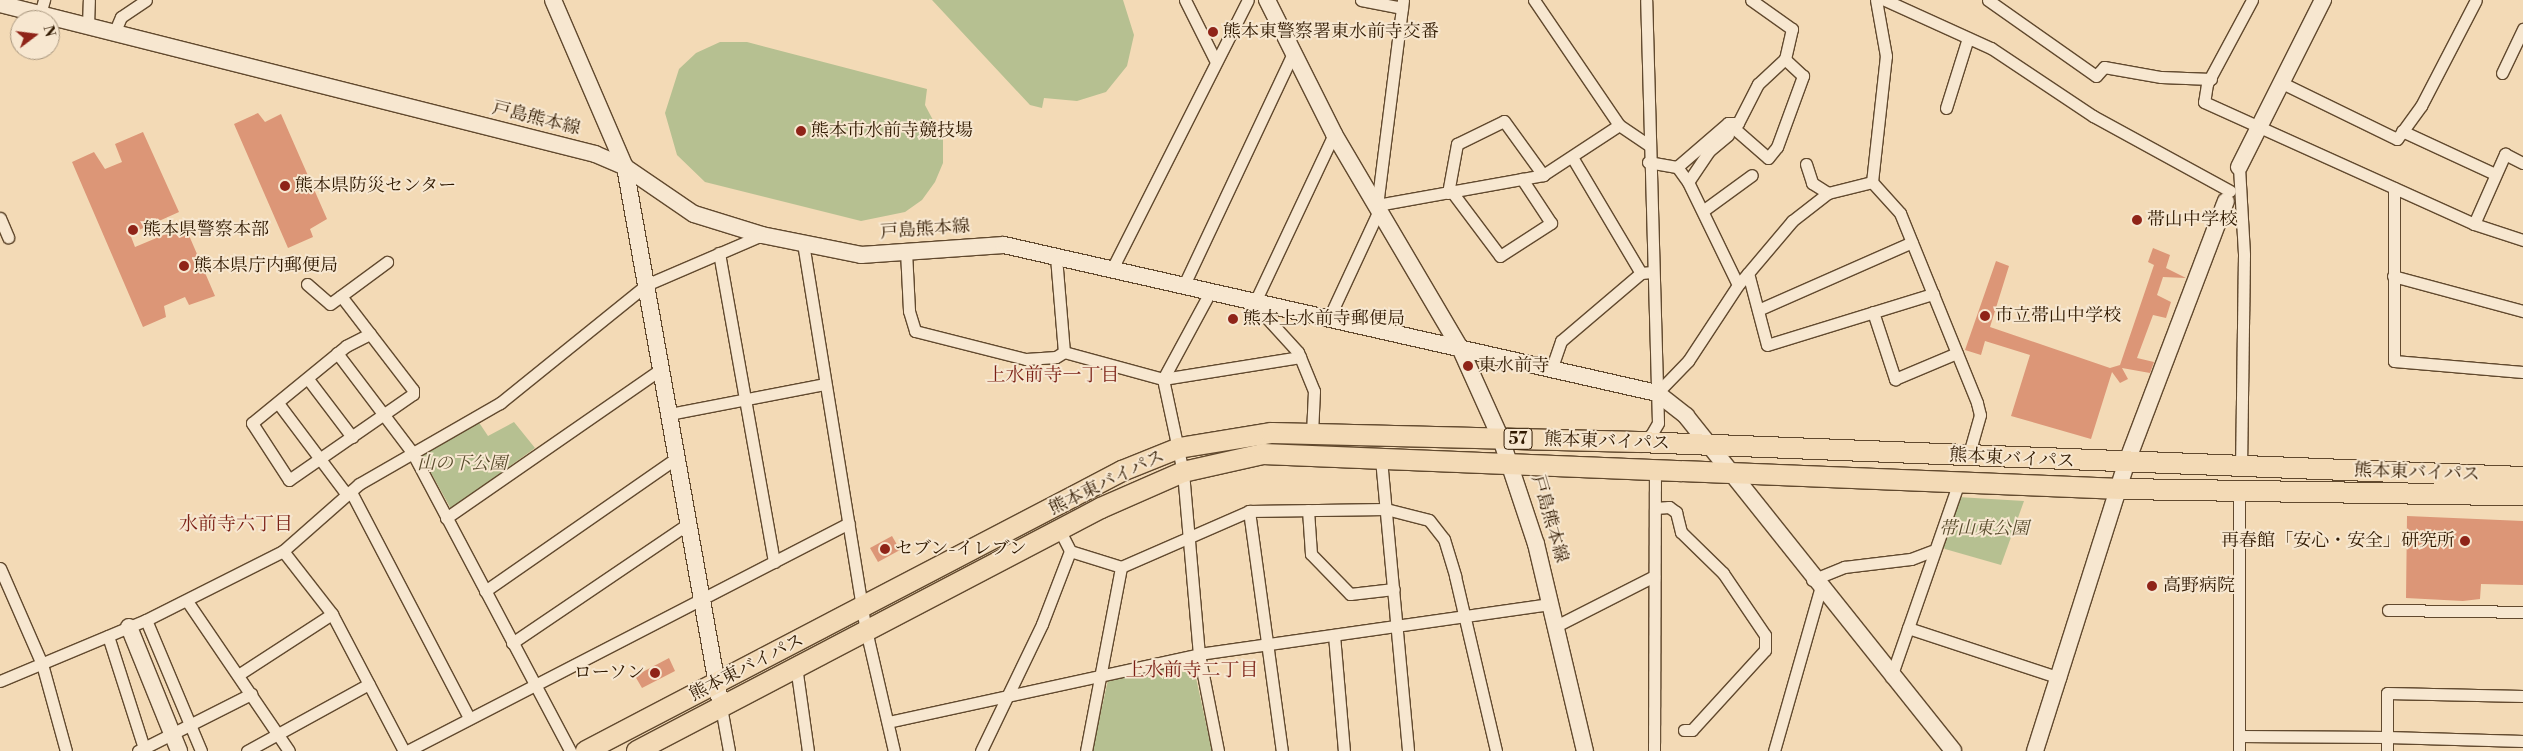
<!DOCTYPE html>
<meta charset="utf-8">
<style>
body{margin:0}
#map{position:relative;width:2523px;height:751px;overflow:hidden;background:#f3dab6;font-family:"Libre Bodoni","Noto Serif JP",serif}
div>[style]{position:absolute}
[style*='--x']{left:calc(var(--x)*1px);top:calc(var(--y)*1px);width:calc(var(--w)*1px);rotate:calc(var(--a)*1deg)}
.green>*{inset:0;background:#b6c091}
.building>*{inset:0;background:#dc9677}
.roads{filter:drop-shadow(1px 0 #61492e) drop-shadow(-1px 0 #61492e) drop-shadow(0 1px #61492e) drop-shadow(0 -1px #61492e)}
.street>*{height:11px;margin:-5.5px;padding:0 5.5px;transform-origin:5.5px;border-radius:5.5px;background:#f7e7d0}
.secondary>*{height:16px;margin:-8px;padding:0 8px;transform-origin:8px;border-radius:8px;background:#f7e7d0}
.highway>*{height:20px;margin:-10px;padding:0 10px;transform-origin:10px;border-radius:10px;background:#f3dab6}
.dots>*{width:14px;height:14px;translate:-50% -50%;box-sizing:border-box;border:2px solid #f7e7d0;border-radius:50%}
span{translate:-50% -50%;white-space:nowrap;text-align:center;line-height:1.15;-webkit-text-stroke:4px #f7e7d0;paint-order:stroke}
.shield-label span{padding:1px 4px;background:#f7e7d0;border:1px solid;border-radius:4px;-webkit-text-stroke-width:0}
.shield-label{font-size:16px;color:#301900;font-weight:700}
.poi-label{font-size:18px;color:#301900}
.left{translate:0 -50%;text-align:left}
.right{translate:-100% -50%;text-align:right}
.street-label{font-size:18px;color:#301900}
.park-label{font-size:18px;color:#584b2c;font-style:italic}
.neighbourhood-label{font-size:19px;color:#7a1f14}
.north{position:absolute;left:10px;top:10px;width:50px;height:50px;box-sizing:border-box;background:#f7e7d0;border:1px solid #a7957d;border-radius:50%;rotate:75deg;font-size:14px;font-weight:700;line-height:20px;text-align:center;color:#301900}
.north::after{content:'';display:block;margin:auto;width:18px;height:22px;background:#8f2418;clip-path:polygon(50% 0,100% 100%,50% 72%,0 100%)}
</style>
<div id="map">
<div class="green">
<i style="clip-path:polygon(932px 0,1123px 0,1134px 35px,1127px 66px,1106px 92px,1077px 101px,1044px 98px,1042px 108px,1030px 105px)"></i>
<i style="clip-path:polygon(720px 42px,747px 42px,927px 89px,925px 105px,943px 139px,943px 163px,935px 182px,922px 200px,905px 212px,861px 221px,705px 182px,677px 155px,665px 113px,679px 69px,696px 53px)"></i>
<i style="clip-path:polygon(478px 421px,488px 436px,514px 422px,535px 448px,451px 509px,420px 453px)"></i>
<i style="clip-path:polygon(1958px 497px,2024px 501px,2001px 565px,1945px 549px,1941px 543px)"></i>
<i style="clip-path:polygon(1193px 664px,1212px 751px,1092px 751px,1108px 680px)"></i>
</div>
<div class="building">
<i style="clip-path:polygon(258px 113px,265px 122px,281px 114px,327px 219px,310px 229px,313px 237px,288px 248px,234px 124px)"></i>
<i style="clip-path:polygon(143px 132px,179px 212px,130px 234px,135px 247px,185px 226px,215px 296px,189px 305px,185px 297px,164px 306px,166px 317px,143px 327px,72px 162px,94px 152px,105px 169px,122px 162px,115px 144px)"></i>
<i style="clip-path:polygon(2153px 248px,2170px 255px,2166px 268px,2186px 278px,2163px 277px,2157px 295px,2171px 302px,2166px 318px,2153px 315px,2137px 358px,2154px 362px,2150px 373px,2122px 368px,2128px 379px,2120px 383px,2112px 372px,2091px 439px,2011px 416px,2030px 355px,1985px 341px,1981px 355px,1965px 350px,1996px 261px,2009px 266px,1990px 327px,2110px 368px,2120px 365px,2154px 265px,2148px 262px)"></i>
<i style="clip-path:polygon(2407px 516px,2523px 521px,2523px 585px,2481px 584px,2480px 599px,2463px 601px,2406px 598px)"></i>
<i style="clip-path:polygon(892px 536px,900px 550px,878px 562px,870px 548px)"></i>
<i style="clip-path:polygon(669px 658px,675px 671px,642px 688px,635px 676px)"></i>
</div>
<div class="roads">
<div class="street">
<i style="--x:1185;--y:0;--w:69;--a:63.4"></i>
<i style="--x:1361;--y:0;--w:42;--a:11"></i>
<i style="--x:1403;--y:0;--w:207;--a:97.2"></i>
<i style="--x:1377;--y:205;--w:169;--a:-10.2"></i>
<i style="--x:1543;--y:175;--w:91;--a:-33.3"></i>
<i style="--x:1534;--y:0;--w:151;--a:55.8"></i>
<i style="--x:1619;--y:125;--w:37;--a:34"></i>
<i style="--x:1885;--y:0;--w:116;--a:24.4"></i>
<i style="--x:1991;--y:48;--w:123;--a:33.7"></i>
<i style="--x:2093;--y:116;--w:156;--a:28.7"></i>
<i style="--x:1988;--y:0;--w:132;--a:35.1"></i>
<i style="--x:2096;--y:76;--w:12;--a:-48"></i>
<i style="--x:2104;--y:67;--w:58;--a:10"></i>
<i style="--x:2161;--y:77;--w:50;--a:2.3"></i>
<i style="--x:2252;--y:0;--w:95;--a:118.2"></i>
<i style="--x:2207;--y:84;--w:18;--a:99"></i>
<i style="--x:2204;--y:102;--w:296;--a:24.3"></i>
<i style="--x:2474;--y:224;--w:52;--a:18.1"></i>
<i style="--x:40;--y:14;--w:15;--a:-74"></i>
<i style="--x:88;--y:25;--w:25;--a:-88"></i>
<i style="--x:115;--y:31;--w:15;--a:-67"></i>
<i style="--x:121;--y:17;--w:30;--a:-34"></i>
<i style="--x:2502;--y:73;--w:49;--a:-64.5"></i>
<i style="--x:2280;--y:82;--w:130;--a:26"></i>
<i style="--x:2397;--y:139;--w:41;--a:-54"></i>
<i style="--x:2421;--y:106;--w:119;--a:-62.6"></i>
<i style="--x:1946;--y:108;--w:73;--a:-72.6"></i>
<i style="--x:1728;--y:123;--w:53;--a:41.2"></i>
<i style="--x:1768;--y:158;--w:14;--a:-51"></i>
<i style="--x:1777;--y:147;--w:76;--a:-69.9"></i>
<i style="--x:1803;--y:76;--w:25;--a:-137"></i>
<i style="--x:2402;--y:131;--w:100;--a:24.8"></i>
<i style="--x:1728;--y:135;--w:25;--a:140"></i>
<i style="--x:1709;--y:151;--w:37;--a:124"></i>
<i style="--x:1688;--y:182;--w:19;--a:-126"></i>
<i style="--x:1677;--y:167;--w:67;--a:-40.8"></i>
<i style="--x:1728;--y:123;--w:10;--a:0"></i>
<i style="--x:1738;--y:123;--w:44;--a:-62.9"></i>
<i style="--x:1758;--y:84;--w:37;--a:-43"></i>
<i style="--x:1785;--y:59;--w:31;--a:-77"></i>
<i style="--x:1792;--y:29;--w:50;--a:-144.7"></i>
<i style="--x:1572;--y:157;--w:135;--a:59.3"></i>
<i style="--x:1648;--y:162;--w:29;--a:10"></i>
<i style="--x:1806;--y:164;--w:20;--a:72"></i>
<i style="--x:1812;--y:183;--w:19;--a:32"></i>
<i style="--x:2239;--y:167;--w:88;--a:86.7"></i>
<i style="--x:2244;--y:255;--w:213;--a:90.8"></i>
<i style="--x:1688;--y:182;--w:114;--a:64.1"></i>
<i style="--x:1872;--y:182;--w:42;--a:47.9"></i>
<i style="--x:1900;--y:213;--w:205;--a:67.9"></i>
<i style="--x:1977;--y:403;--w:12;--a:76"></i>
<i style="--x:1980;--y:415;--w:44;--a:105.9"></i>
<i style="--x:1872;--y:182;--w:127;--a:-83.7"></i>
<i style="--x:1886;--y:56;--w:57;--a:-100.1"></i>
<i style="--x:2394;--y:188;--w:173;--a:90"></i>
<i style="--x:2394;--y:361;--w:129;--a:4.9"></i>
<i style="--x:1452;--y:192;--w:80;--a:53.1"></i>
<i style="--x:1500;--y:256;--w:61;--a:-32.9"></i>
<i style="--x:1551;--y:223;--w:53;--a:-123.4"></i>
<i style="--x:1448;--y:193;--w:50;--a:-79.6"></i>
<i style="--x:1457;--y:144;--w:52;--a:-26.1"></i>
<i style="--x:1504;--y:121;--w:67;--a:54.2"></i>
<i style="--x:1704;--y:210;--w:59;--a:-36.1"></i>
<i style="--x:0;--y:218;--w:21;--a:67"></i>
<i style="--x:2474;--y:224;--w:77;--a:-66.1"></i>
<i style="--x:2505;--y:154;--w:20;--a:27"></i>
<i style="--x:803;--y:243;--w:392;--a:80.8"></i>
<i style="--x:866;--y:630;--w:124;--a:77"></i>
<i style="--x:906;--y:251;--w:60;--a:87.1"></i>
<i style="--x:909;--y:311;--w:21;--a:73"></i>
<i style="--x:915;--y:331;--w:114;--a:14.2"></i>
<i style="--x:1026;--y:359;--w:30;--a:-4"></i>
<i style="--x:1056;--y:357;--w:9;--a:-32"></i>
<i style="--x:719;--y:253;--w:314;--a:79.9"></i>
<i style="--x:1056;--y:257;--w:95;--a:85.2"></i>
<i style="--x:1064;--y:352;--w:103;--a:15.3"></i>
<i style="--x:1163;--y:379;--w:139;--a:-9.1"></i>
<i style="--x:1112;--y:269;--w:301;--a:-63.2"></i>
<i style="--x:1748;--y:273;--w:74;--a:75.2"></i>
<i style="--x:1767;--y:345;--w:174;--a:-17.1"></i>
<i style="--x:2393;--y:276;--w:135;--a:15.1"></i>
<i style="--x:307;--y:284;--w:30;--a:41"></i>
<i style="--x:330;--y:304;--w:71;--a:-36.4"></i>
<i style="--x:1183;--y:287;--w:259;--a:-64.8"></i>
<i style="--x:1209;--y:294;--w:97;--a:118.4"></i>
<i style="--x:1163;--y:379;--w:95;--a:77.9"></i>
<i style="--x:1183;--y:472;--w:183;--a:85"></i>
<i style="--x:1199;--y:654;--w:99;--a:78.9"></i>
<i style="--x:341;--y:296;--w:118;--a:52.5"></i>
<i style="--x:413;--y:390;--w:4;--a:90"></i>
<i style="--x:413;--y:394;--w:151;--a:145.3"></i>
<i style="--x:289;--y:480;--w:68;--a:-123"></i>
<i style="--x:252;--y:423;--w:122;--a:-39.3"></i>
<i style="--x:346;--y:346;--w:27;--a:-27"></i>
<i style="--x:1254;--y:304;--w:188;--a:-64.8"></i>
<i style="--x:1268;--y:307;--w:10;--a:101"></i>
<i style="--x:1266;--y:317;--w:47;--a:47.6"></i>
<i style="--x:1298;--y:352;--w:42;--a:67.7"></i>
<i style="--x:1314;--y:391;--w:42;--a:92.7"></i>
<i style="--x:1758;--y:310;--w:168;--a:-23.8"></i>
<i style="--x:1873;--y:312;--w:71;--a:71.8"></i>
<i style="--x:1895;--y:379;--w:67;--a:-22.8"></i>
<i style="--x:1328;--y:320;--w:121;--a:-65.1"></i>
<i style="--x:337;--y:353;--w:124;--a:52.9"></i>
<i style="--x:412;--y:452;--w:338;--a:62.1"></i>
<i style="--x:1551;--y:370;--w:31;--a:-71"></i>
<i style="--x:1561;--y:341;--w:105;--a:-40.4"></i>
<i style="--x:1641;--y:273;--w:11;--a:-5"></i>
<i style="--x:308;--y:379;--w:73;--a:52.8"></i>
<i style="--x:1657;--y:393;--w:45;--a:-45.9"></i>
<i style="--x:1688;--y:361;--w:91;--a:-56.7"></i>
<i style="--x:1738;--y:285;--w:84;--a:-49.8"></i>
<i style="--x:1792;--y:221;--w:46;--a:-37.9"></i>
<i style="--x:1828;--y:193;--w:45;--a:-14"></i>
<i style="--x:278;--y:403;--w:115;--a:53.1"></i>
<i style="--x:669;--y:414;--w:159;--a:-10.9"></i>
<i style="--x:1640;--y:441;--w:13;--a:-29"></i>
<i style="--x:1651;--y:435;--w:14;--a:-60"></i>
<i style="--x:1658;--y:423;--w:423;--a:-91.6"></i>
<i style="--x:1381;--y:459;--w:293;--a:84.7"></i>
<i style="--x:351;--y:492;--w:255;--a:62.4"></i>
<i style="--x:1655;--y:508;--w:14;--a:-4"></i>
<i style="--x:1669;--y:507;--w:9;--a:36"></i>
<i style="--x:1676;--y:512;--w:21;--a:76"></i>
<i style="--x:1681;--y:532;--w:59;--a:44.3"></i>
<i style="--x:1723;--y:573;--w:75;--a:55.9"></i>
<i style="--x:1765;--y:635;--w:15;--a:90"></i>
<i style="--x:1765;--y:650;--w:108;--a:132.4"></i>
<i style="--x:1692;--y:730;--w:8;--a:180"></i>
<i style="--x:1308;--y:510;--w:44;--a:86.1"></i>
<i style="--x:1311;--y:554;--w:56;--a:45.7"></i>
<i style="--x:1350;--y:594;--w:44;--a:-6.5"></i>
<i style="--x:1249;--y:511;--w:242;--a:82.2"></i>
<i style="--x:446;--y:518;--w:262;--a:-34.7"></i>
<i style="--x:1060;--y:531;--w:22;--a:63"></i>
<i style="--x:1070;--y:551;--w:53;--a:17.4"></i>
<i style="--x:1121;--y:567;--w:140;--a:-23.6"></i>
<i style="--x:1249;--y:511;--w:137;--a:-0.8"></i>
<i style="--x:1386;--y:509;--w:44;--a:14.3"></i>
<i style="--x:1429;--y:520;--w:24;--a:52"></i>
<i style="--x:1444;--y:539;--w:39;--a:73"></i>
<i style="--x:1455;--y:576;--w:180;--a:76.8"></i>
<i style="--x:283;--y:551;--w:80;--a:52.1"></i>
<i style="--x:332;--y:614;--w:155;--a:62.3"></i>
<i style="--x:0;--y:568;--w:105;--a:66.4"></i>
<i style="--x:42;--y:664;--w:90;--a:74.6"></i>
<i style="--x:1812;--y:580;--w:35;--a:-22"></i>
<i style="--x:1844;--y:567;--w:67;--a:-6.8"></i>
<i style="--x:1911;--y:559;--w:22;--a:-21"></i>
<i style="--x:485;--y:591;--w:231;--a:-34.8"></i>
<i style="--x:187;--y:601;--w:181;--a:55.8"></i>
<i style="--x:2388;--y:610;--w:135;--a:0.8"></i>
<i style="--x:146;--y:620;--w:142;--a:67.2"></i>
<i style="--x:1556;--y:626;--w:110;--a:-27"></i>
<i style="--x:1908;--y:628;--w:160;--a:18.2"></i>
<i style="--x:1334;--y:635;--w:116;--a:85.1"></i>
<i style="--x:108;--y:636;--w:121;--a:72.2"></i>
<i style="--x:512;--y:643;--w:214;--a:-34.1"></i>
<i style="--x:796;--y:666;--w:86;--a:82"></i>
<i style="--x:238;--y:675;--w:112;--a:-33"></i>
<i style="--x:1891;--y:677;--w:207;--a:-70.8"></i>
<i style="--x:0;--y:681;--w:158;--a:-22.7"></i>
<i style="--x:146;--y:620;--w:153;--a:-26.7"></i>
<i style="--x:283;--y:551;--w:101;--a:-41.4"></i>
<i style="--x:359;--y:484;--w:163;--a:-29.9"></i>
<i style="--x:500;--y:403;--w:188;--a:-38.9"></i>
<i style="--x:646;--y:285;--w:126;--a:-23.3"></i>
<i style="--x:721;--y:707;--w:45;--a:79.7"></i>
<i style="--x:888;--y:722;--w:318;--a:-12.3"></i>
<i style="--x:1199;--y:654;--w:356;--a:-8.1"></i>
<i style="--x:2239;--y:736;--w:148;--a:0.4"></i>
<i style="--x:2387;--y:737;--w:44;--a:-90"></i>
<i style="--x:2387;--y:693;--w:136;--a:1.3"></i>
<i style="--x:138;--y:751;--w:127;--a:-26.8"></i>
<i style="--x:247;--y:751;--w:139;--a:-28.8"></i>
<i style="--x:407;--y:751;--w:497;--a:-27.3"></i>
<i style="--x:981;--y:751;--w:141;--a:-64.3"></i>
<i style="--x:1042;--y:624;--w:78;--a:-69"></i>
<i style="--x:1086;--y:751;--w:187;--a:-79.2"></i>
<i style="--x:1654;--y:751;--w:280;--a:-89.8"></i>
<i style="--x:1774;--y:751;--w:168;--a:-74.1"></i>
<i style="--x:2239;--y:751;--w:261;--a:-90"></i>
<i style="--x:2387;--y:751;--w:14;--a:-90"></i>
<i style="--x:2387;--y:737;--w:136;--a:1.7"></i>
</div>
<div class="secondary">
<i style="--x:553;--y:0;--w:182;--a:66.7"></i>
<i style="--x:625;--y:167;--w:548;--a:79.92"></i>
<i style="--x:1267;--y:0;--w:150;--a:63.4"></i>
<i style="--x:1334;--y:134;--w:251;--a:59.5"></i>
<i style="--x:1461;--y:350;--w:98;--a:65.8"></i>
<i style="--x:1501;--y:439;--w:111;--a:71.6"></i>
<i style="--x:1536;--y:544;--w:213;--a:76.7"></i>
<i style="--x:0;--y:4;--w:614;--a:14.15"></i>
<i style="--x:595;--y:154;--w:33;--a:23"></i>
<i style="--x:625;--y:167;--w:83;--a:34.3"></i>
<i style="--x:694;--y:214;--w:71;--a:17.2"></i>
<i style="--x:762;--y:235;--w:101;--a:11.4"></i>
<i style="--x:861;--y:255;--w:143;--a:-4"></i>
<i style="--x:1004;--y:245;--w:670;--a:12.77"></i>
<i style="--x:1657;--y:393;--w:37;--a:38"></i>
<i style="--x:1686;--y:416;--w:428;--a:51.4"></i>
<i style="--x:2239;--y:167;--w:187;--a:-63.3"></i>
<i style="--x:129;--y:627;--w:134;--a:68"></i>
<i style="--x:2035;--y:751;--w:301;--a:-72.4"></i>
<i style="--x:2126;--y:464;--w:281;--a:-69.2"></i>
</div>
<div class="highway">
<i style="--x:586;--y:751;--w:605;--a:-27.58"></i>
<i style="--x:1122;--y:471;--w:61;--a:-22"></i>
<i style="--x:1179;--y:448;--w:94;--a:-9.2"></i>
<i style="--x:1272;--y:433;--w:367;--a:1.4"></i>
<i style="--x:1639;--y:442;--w:885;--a:2.27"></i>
<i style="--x:637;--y:751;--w:524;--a:-27.64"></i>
<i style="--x:1101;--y:508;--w:90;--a:-23.7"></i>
<i style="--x:1183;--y:472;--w:82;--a:-12.7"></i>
<i style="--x:1263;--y:454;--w:859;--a:2.34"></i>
<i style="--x:2121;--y:489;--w:402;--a:0.9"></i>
</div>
</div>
<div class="dots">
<i style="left:1213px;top:32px;background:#8f2418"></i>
<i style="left:801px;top:131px;background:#8f2418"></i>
<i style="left:285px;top:186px;background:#8f2418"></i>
<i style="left:2137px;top:220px;background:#8f2418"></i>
<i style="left:133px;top:230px;background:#8f2418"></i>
<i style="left:184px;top:266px;background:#8f2418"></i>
<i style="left:1985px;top:316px;background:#8f2418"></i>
<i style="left:1233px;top:319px;background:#8f2418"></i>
<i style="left:1468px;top:366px;background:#8f2418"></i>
<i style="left:2465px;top:541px;background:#8f2418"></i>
<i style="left:885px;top:549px;background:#8f2418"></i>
<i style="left:2152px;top:586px;background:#8f2418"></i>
<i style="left:655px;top:673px;background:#8f2418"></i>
</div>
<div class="shield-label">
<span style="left:1518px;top:439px">57</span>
</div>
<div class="poi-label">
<span class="left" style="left:1223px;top:32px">熊本東警察署東水前寺交番</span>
<span class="left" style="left:811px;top:131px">熊本市水前寺競技場</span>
<span class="left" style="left:295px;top:186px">熊本県防災センター</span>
<span class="left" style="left:2147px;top:220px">帯山中学校</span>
<span class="left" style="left:143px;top:230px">熊本県警察本部</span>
<span class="left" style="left:194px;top:266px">熊本県庁内郵便局</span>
<span class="left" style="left:1995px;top:316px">市立帯山中学校</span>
<span class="left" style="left:1243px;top:319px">熊本上水前寺郵便局</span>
<span class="left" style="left:1478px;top:366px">東水前寺</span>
<span class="right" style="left:2455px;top:541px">再春館「安心・安全」研究所</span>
<span class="left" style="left:895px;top:549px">セブン-イレブン</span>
<span class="left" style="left:2163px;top:586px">高野病院</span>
<span class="right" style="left:645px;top:673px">ローソン</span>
</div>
<div class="street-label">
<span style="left:536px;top:119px;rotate:14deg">戸島熊本線</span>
<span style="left:925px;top:230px;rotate:-4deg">戸島熊本線</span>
<span style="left:1607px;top:442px;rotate:2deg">熊本東バイパス</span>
<span style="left:2012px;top:459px;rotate:3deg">熊本東バイパス</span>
<span style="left:2417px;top:473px;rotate:2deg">熊本東バイパス</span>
<span style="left:1107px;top:483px;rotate:-26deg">熊本東バイパス</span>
<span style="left:1549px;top:519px;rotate:74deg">戸島熊本線</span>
<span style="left:747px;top:668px;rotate:-27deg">熊本東バイパス</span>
</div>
<div class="park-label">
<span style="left:462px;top:464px">山の下公園</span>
<span style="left:1984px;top:529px">帯山東公園</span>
</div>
<div class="neighbourhood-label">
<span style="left:1053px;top:376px">上水前寺一丁目</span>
<span style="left:236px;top:525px">水前寺六丁目</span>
<span style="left:1192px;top:671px">上水前寺二丁目</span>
</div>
<div class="north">N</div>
</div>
